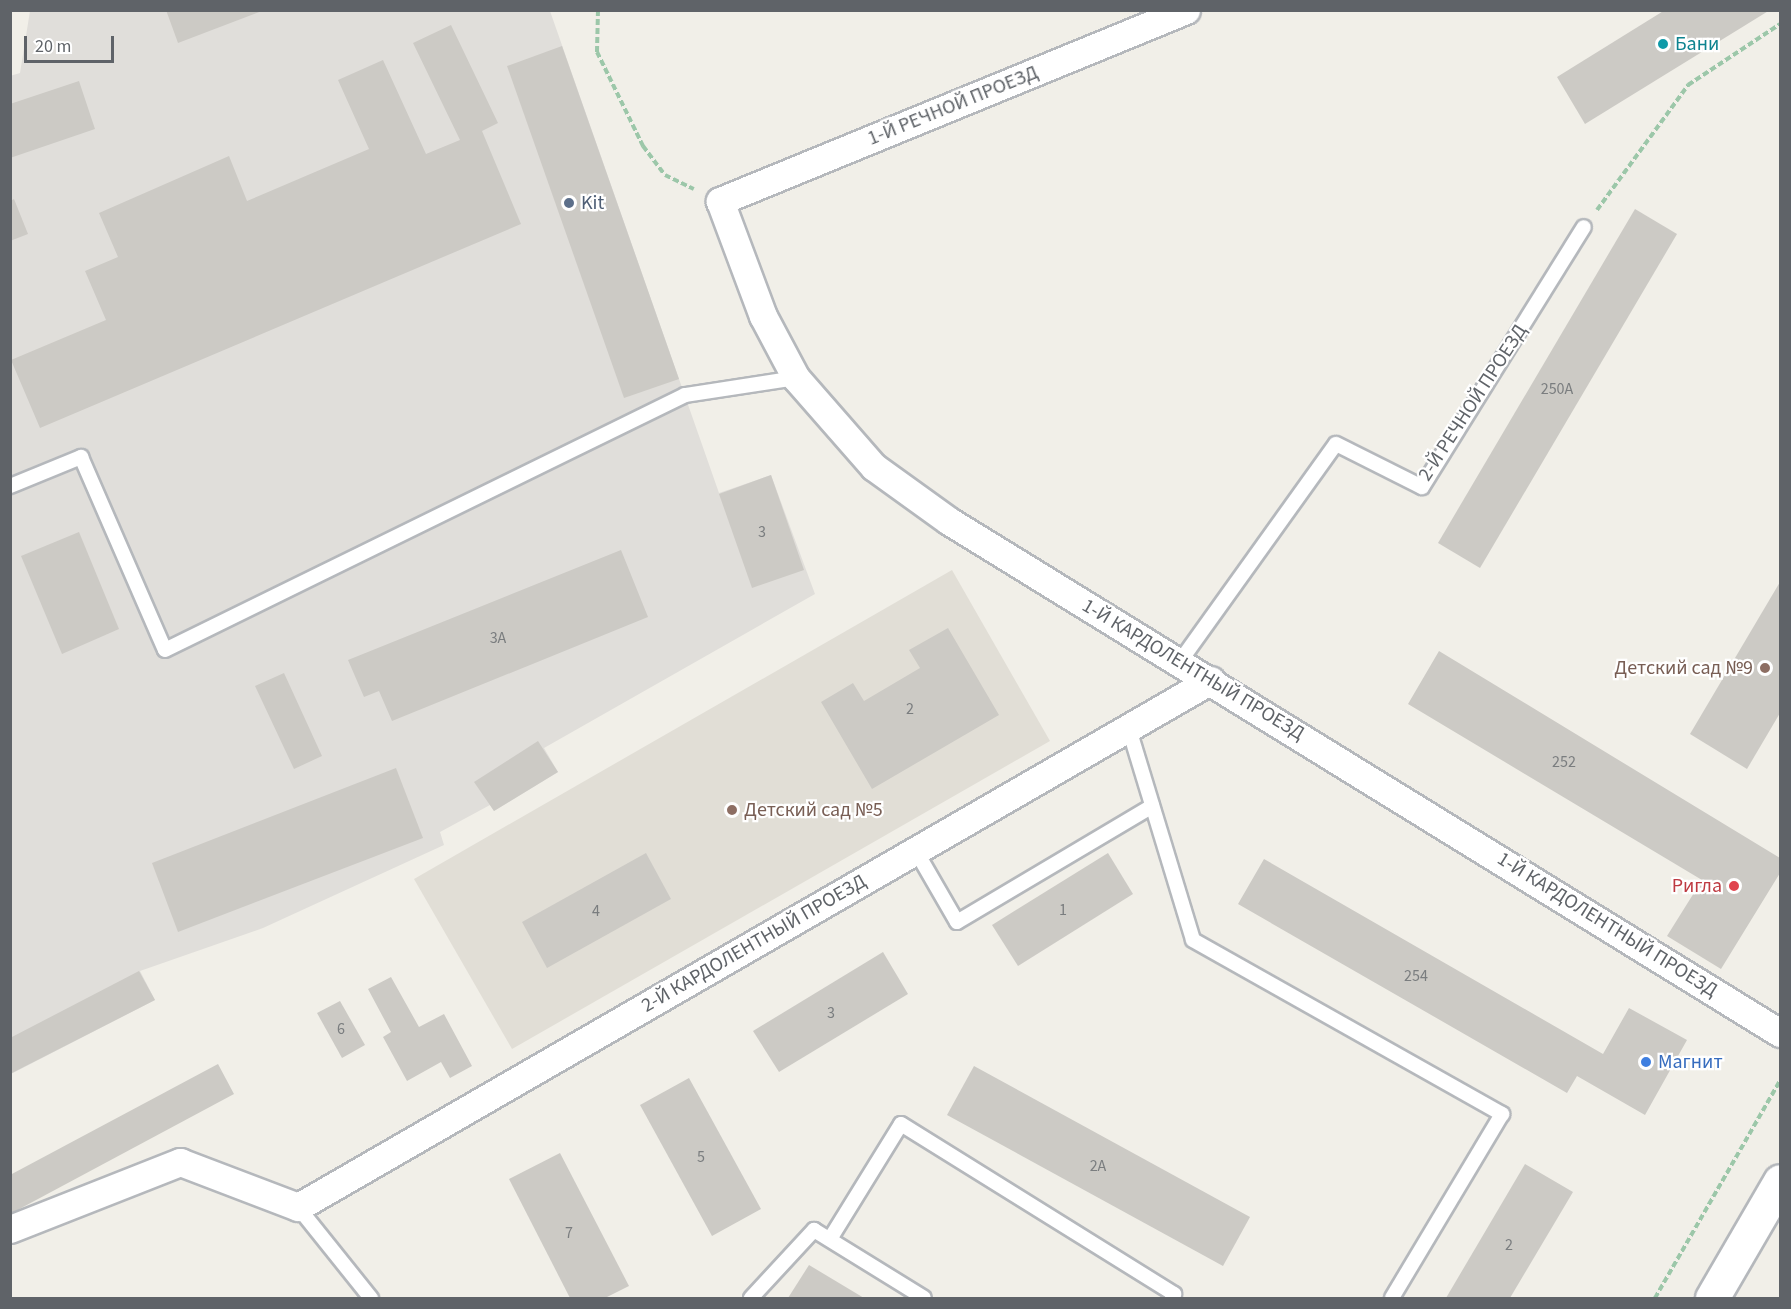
<!DOCTYPE html>
<meta charset="utf-8">
<style>
body{margin:0}
#map{position:relative;width:1791px;height:1309px;overflow:hidden;background:#f1efe8;font-family:"Source Sans 3",sans-serif}
div>[style]{position:absolute}
[style*='--x']{left:calc(var(--x)*1px);top:calc(var(--y)*1px);width:calc(var(--w)*1px);rotate:calc(var(--a)*1deg)}
.industrial>*{inset:0;background:#e0deda}
.education>*{inset:0;background:#e1ded6}
.building>*{inset:0;background:#cccac5}
.path>*{height:4px;margin-top:-2px;transform-origin:0;background:repeating-linear-gradient(90deg,#9cc7a9 0 6px,transparent 0 9px)}
.roads{filter:drop-shadow(2px 0 #b5b8bc) drop-shadow(-2px 0 #b5b8bc) drop-shadow(0 2px #b5b8bc) drop-shadow(0 -2px #b5b8bc)}
.lane>*{height:14px;margin:-7px;padding:0 7px;transform-origin:7px;border-radius:7px;background:#fff}
.street>*{height:27px;margin:-13.5px;padding:0 13.5px;transform-origin:13.5px;border-radius:13.5px;background:#fff}
.secondary>*{height:33px;margin:-16.5px;padding:0 16.5px;transform-origin:16.5px;border-radius:16.5px;background:#fff}
.dots>*{width:16px;height:16px;translate:-50% -50%;box-sizing:border-box;border:3px solid #fff;border-radius:50%}
span{translate:-50% -50%;white-space:nowrap;text-align:center;line-height:1.15;-webkit-text-stroke:4.5px #fff;paint-order:stroke}
.number-label{font-size:16px;color:#7a7d7f}
.number-label span{-webkit-text-stroke-width:0}
.culture-label{font-size:20px;color:#0d838f}
.left{translate:0 -50%;text-align:left}
.street-label{font-size:20px;color:#5f6368}
.service-label{font-size:20px;color:#4e5e75}
.education-label{font-size:20px;color:#785e54}
.right{translate:-100% -50%;text-align:right}
.health-label{font-size:20px;color:#be3a42}
.shop-label{font-size:20px;color:#366cbe}
.frame{position:absolute;inset:0;border:12px solid #5f6368;pointer-events:none}
.scale{position:absolute;left:24px;top:36px;width:90px;height:27px;box-sizing:border-box;border:3px solid #5f6368;border-top:0;padding-left:8px;font-size:18px;line-height:21px;white-space:nowrap;color:#5f6368;-webkit-text-stroke:4px #fff;paint-order:stroke}
</style>
<div id="map">
<div class="industrial">
<i style="clip-path:polygon(30px 11px,550px 11px,719px 493px,771px 475px,815px 594px,544px 748px,558px 772px,494px 811px,490px 805px,440px 832px,444px 845px,263px 928px,140px 971px,155px 1000px,11px 1074px,10px 76px,20px 73px)"></i>
</div>
<div class="education">
<i style="clip-path:polygon(952px 570px,1050px 741px,512px 1049px,414px 879px)"></i>
</div>
<div class="building">
<i style="clip-path:polygon(166px 10px,262px 10px,262px 11px,178px 43px)"></i>
<i style="clip-path:polygon(1665px 10px,1770px 10px,1585px 124px,1557px 77px)"></i>
<i style="clip-path:polygon(451px 25px,498px 123px,482px 131px,521px 224px,40px 428px,11px 360px,106px 320px,85px 271px,118px 257px,99px 213px,229px 156px,247px 201px,369px 149px,338px 80px,383px 60px,426px 154px,460px 140px,413px 43px)"></i>
<i style="clip-path:polygon(562px 46px,679px 379px,624px 398px,507px 66px)"></i>
<i style="clip-path:polygon(79px 81px,95px 129px,10px 158px,10px 104px)"></i>
<i style="clip-path:polygon(14px 199px,28px 234px,10px 241px,10px 201px)"></i>
<i style="clip-path:polygon(1635px 209px,1677px 234px,1480px 568px,1438px 543px)"></i>
<i style="clip-path:polygon(771px 475px,804px 570px,752px 588px,719px 494px)"></i>
<i style="clip-path:polygon(79px 532px,119px 629px,62px 654px,21px 556px)"></i>
<i style="clip-path:polygon(621px 550px,648px 617px,392px 721px,379px 691px,364px 697px,348px 660px)"></i>
<i style="clip-path:polygon(1780px 582px,1780px 713px,1747px 769px,1690px 734px)"></i>
<i style="clip-path:polygon(948px 628px,999px 715px,872px 789px,821px 702px,853px 683px,864px 701px,920px 668px,909px 650px)"></i>
<i style="clip-path:polygon(1439px 651px,1780px 858px,1780px 873px,1721px 969px,1667px 936px,1702px 880px,1408px 704px)"></i>
<i style="clip-path:polygon(284px 673px,322px 756px,294px 769px,255px 686px)"></i>
<i style="clip-path:polygon(538px 741px,558px 772px,494px 811px,474px 782px)"></i>
<i style="clip-path:polygon(396px 768px,423px 838px,178px 932px,152px 863px)"></i>
<i style="clip-path:polygon(646px 853px,671px 899px,547px 968px,522px 922px)"></i>
<i style="clip-path:polygon(1108px 853px,1133px 894px,1018px 966px,992px 925px)"></i>
<i style="clip-path:polygon(1264px 859px,1603px 1054px,1629px 1008px,1687px 1040px,1645px 1115px,1577px 1076px,1567px 1093px,1238px 904px)"></i>
<i style="clip-path:polygon(883px 952px,908px 994px,779px 1072px,753px 1031px)"></i>
<i style="clip-path:polygon(139px 971px,155px 1000px,10px 1074px,10px 1038px)"></i>
<i style="clip-path:polygon(391px 977px,419px 1027px,444px 1014px,472px 1066px,450px 1078px,441px 1062px,407px 1081px,383px 1037px,391px 1032px,368px 989px)"></i>
<i style="clip-path:polygon(340px 1001px,365px 1045px,342px 1058px,317px 1013px)"></i>
<i style="clip-path:polygon(218px 1064px,234px 1094px,10px 1214px,10px 1175px)"></i>
<i style="clip-path:polygon(974px 1066px,1250px 1217px,1223px 1266px,947px 1115px)"></i>
<i style="clip-path:polygon(689px 1078px,761px 1209px,712px 1236px,640px 1105px)"></i>
<i style="clip-path:polygon(560px 1153px,629px 1286px,605px 1298px,570px 1298px,509px 1179px)"></i>
<i style="clip-path:polygon(1525px 1164px,1573px 1192px,1510px 1298px,1446px 1298px)"></i>
<i style="clip-path:polygon(809px 1265px,864px 1298px,788px 1298px)"></i>
</div>
<div class="path">
<i style="--x:598;--y:10;--w:42;--a:91.4"></i>
<i style="--x:597;--y:52;--w:105;--a:63.9"></i>
<i style="--x:643;--y:146;--w:36;--a:53"></i>
<i style="--x:665;--y:175;--w:32;--a:26"></i>
<i style="--x:1597;--y:210;--w:155;--a:-53.9"></i>
<i style="--x:1688;--y:85;--w:110;--a:-33.5"></i>
<i style="--x:1655;--y:1298;--w:250;--a:-60.1"></i>
</div>
<div class="roads">
<div class="lane">
<i style="--x:10;--y:486;--w:77;--a:-22.2"></i>
<i style="--x:81;--y:457;--w:210;--a:66.5"></i>
<i style="--x:165;--y:650;--w:579;--a:-26.12"></i>
<i style="--x:685;--y:395;--w:112;--a:-8.7"></i>
<i style="--x:1179;--y:663;--w:269;--a:-54.4"></i>
<i style="--x:1336;--y:444;--w:96;--a:26.6"></i>
<i style="--x:1422;--y:487;--w:306;--a:-58.1"></i>
<i style="--x:1129;--y:729;--w:220;--a:73.1"></i>
<i style="--x:1193;--y:940;--w:355;--a:29.4"></i>
<i style="--x:1502;--y:1114;--w:214;--a:120.9"></i>
<i style="--x:916;--y:851;--w:82;--a:60"></i>
<i style="--x:957;--y:922;--w:227;--a:-30.7"></i>
<i style="--x:298;--y:1207;--w:117;--a:51.3"></i>
<i style="--x:830;--y:1239;--w:135;--a:-58.3"></i>
<i style="--x:901;--y:1124;--w:322;--a:31.9"></i>
<i style="--x:1174;--y:1294;--w:4;--a:117"></i>
<i style="--x:751;--y:1298;--w:93;--a:-47.2"></i>
<i style="--x:814;--y:1230;--w:129;--a:31.7"></i>
</div>
<div class="street">
<i style="--x:1186;--y:10;--w:504;--a:157.71"></i>
<i style="--x:720;--y:201;--w:123;--a:69.5"></i>
<i style="--x:763;--y:316;--w:70;--a:62"></i>
<i style="--x:796;--y:378;--w:118;--a:48.8"></i>
<i style="--x:874;--y:467;--w:92;--a:35.8"></i>
<i style="--x:949;--y:521;--w:976;--a:31.64"></i>
<i style="--x:10;--y:1229;--w:183;--a:-21.5"></i>
<i style="--x:180;--y:1162;--w:126;--a:20.9"></i>
<i style="--x:298;--y:1207;--w:1054;--a:-29.99"></i>
</div>
<div class="secondary">
<i style="--x:1712;--y:1298;--w:135;--a:-59.8"></i>
</div>
</div>
<div class="dots">
<i style="left:1663px;top:44px;background:#0f9aa8"></i>
<i style="left:569px;top:203px;background:#5c6f8a"></i>
<i style="left:1765px;top:668px;background:#8d6e63"></i>
<i style="left:732px;top:810px;background:#8d6e63"></i>
<i style="left:1734px;top:886px;background:#e0444e"></i>
<i style="left:1646px;top:1062px;background:#3f7fe0"></i>
</div>
<div class="number-label">
<span style="left:1557px;top:389px">250А</span>
<span style="left:762px;top:532px">3</span>
<span style="left:498px;top:638px">3А</span>
<span style="left:910px;top:709px">2</span>
<span style="left:1564px;top:762px">252</span>
<span style="left:1063px;top:910px">1</span>
<span style="left:596px;top:911px">4</span>
<span style="left:1416px;top:976px">254</span>
<span style="left:831px;top:1013px">3</span>
<span style="left:341px;top:1029px">6</span>
<span style="left:701px;top:1157px">5</span>
<span style="left:1098px;top:1166px">2А</span>
<span style="left:569px;top:1233px">7</span>
<span style="left:1509px;top:1245px">2</span>
</div>
<div class="culture-label">
<span class="left" style="left:1675px;top:44px">Бани</span>
</div>
<div class="street-label">
<span style="left:953px;top:106px;rotate:-22deg">1-Й РЕЧНОЙ ПРОЕЗД</span>
<span style="left:1473px;top:403px;rotate:-57deg">2-Й РЕЧНОЙ ПРОЕЗД</span>
<span style="left:1193px;top:670px;rotate:31deg">1-Й КАРДОЛЕНТНЫЙ ПРОЕЗД</span>
<span style="left:1607px;top:925px;rotate:32deg">1-Й КАРДОЛЕНТНЫЙ ПРОЕЗД</span>
<span style="left:754px;top:944px;rotate:-30deg">2-Й КАРДОЛЕНТНЫЙ ПРОЕЗД</span>
</div>
<div class="service-label">
<span class="left" style="left:581px;top:203px">Kit</span>
</div>
<div class="education-label">
<span class="right" style="left:1753px;top:668px">Детский сад №9</span>
<span class="left" style="left:744px;top:810px">Детский сад №5</span>
</div>
<div class="health-label">
<span class="right" style="left:1722px;top:886px">Ригла</span>
</div>
<div class="shop-label">
<span class="left" style="left:1658px;top:1062px">Магнит</span>
</div>
<div class="frame"></div>
<div class="scale">20 m</div>
</div>
